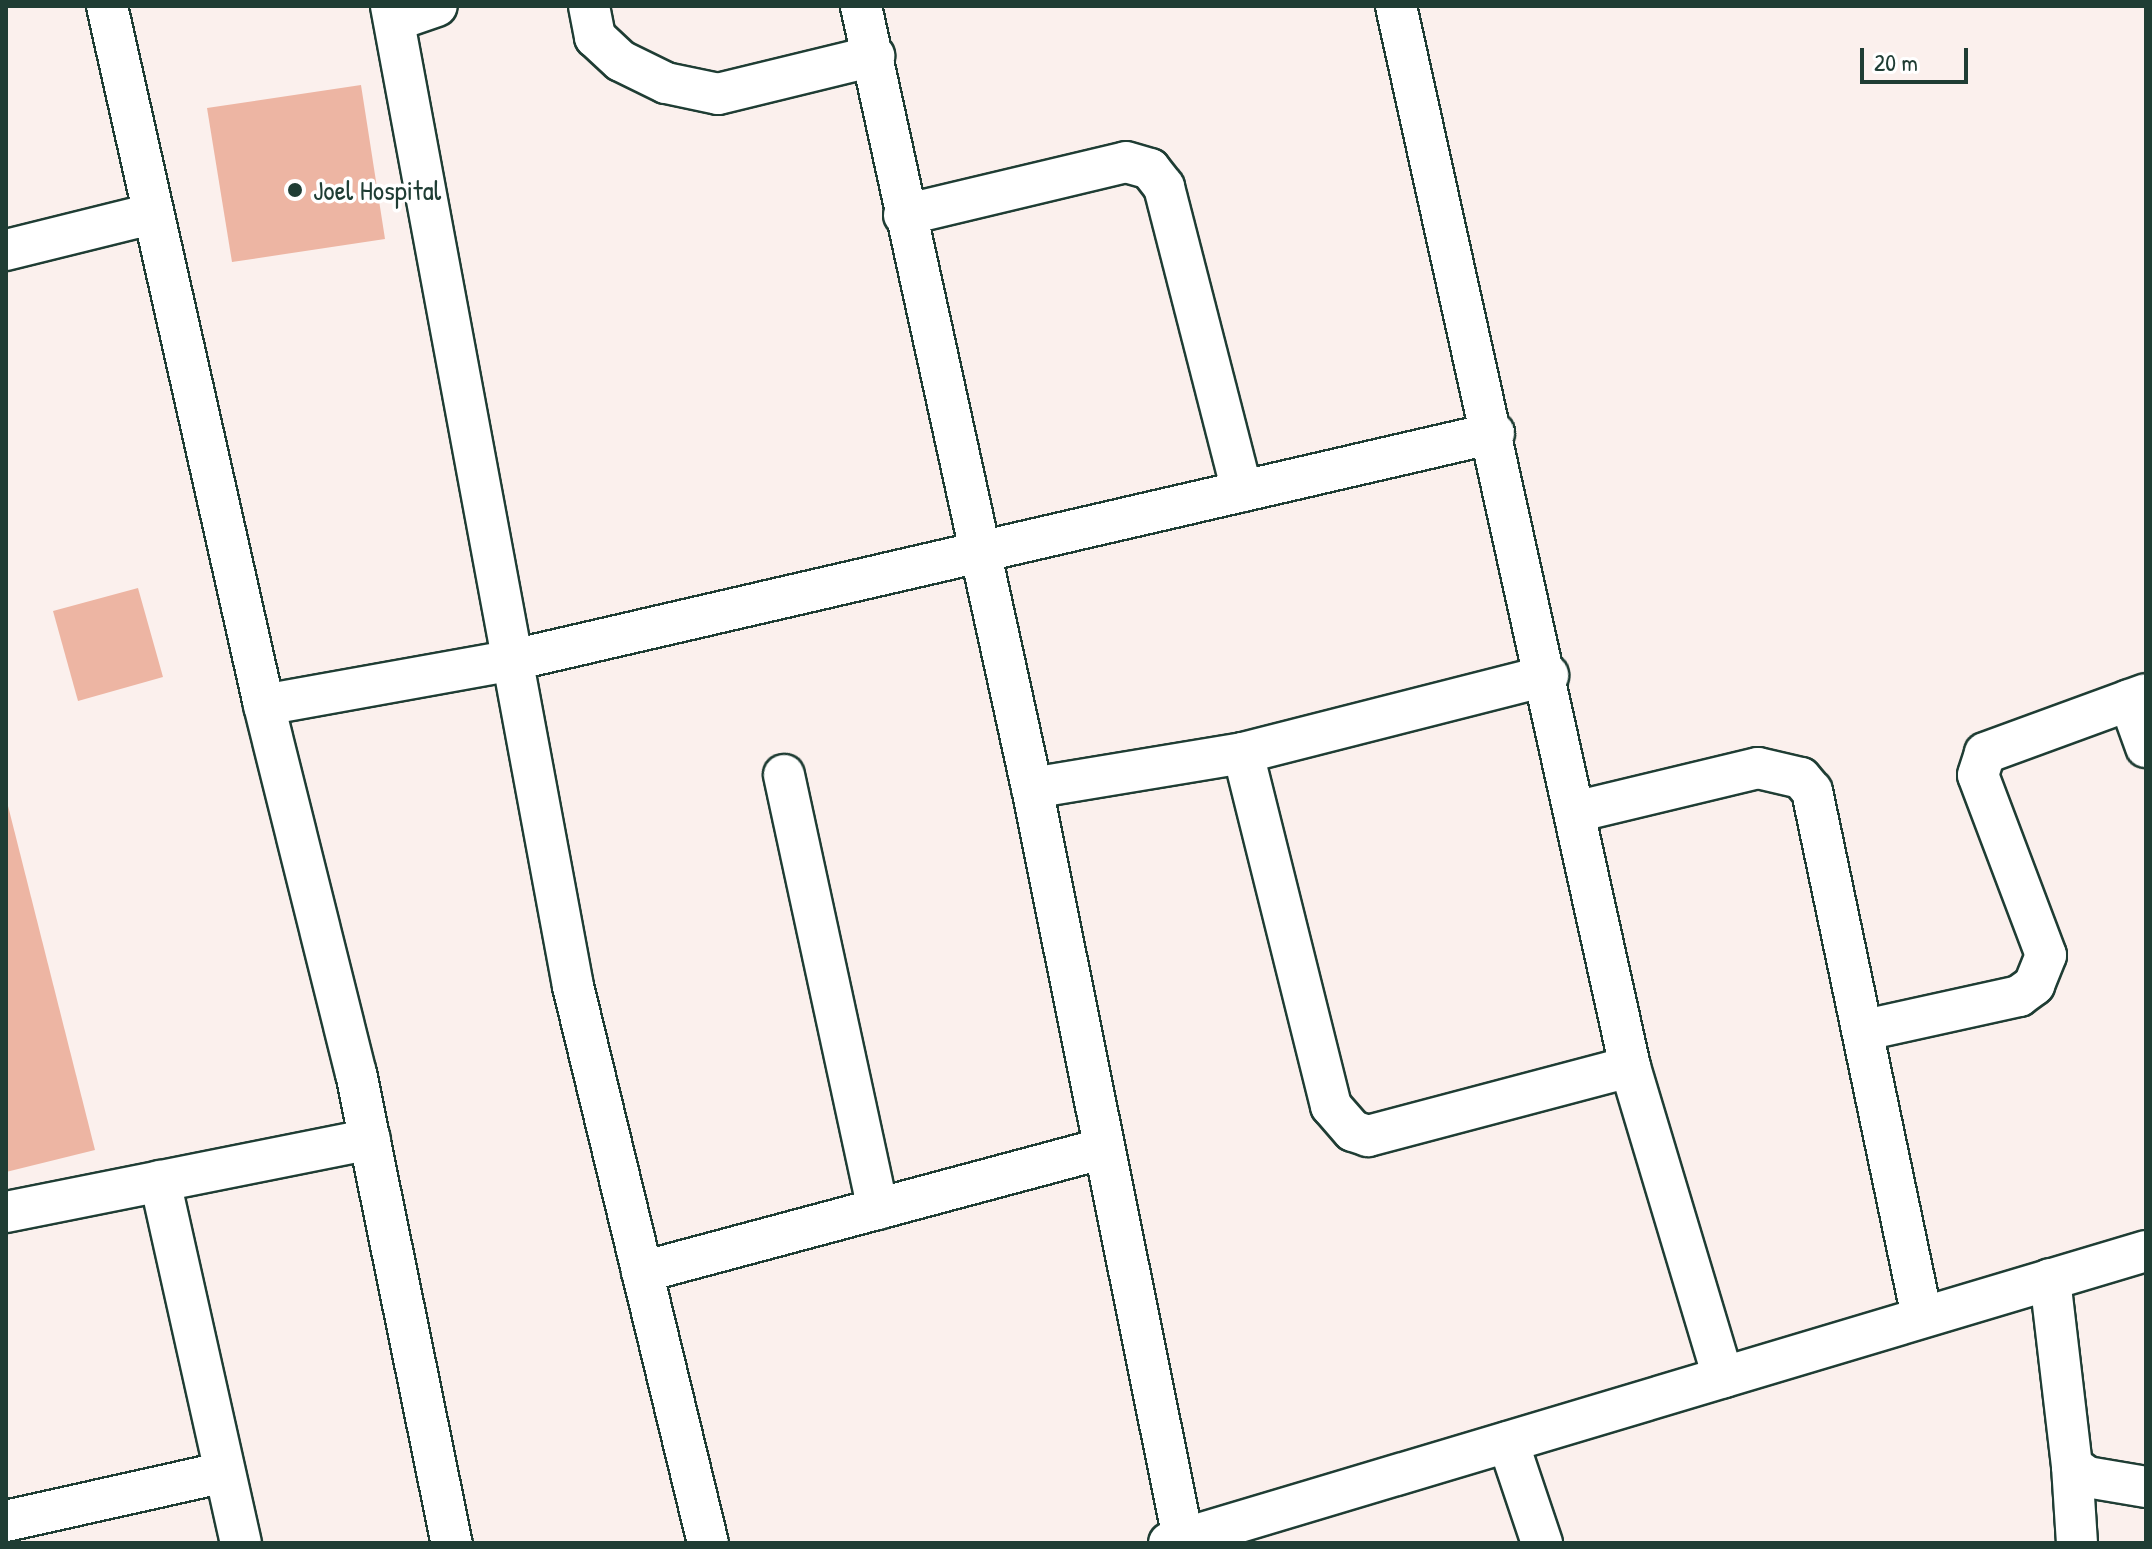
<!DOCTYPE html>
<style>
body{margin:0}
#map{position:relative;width:2152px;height:1549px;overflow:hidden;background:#fbf0ed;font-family:"Patrick Hand",sans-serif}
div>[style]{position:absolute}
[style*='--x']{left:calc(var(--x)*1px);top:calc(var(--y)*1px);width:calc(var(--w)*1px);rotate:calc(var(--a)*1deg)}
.building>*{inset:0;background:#edb5a3}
.roads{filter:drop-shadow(2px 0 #1f3d34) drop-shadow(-2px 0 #1f3d34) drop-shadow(0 2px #1f3d34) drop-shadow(0 -2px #1f3d34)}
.minor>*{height:40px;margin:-20px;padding:0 20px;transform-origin:20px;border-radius:20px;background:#fff}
.dots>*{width:22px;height:22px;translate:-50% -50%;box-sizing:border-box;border:4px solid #fff;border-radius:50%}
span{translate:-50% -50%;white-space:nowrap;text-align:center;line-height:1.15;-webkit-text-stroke:7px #fff;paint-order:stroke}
.poi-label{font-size:28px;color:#1f3d34}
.left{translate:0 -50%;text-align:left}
.frame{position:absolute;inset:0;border:8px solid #1f3d34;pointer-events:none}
.scale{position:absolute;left:1860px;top:48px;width:108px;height:36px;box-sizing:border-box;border:4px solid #1f3d34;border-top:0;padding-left:10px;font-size:24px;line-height:28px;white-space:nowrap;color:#1f3d34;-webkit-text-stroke:6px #fff;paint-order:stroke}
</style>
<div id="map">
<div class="building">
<i style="clip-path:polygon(361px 85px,385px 239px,232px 262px,207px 108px)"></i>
<i style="clip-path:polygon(138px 588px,163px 677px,78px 701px,53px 611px)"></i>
<i style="clip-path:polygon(6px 798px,95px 1150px,6px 1172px)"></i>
</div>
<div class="roads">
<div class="minor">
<i style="--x:107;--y:6;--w:716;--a:77.34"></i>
<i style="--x:264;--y:705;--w:379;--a:76"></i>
<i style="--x:356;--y:1073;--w:480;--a:78.5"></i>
<i style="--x:391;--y:6;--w:997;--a:79.48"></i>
<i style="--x:573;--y:986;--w:573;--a:76.38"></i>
<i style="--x:589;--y:6;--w:32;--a:79"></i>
<i style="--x:595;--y:37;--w:35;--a:43"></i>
<i style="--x:621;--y:61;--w:50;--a:26.1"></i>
<i style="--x:666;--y:83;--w:53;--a:11.9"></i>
<i style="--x:718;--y:94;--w:161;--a:-13.7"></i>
<i style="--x:861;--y:6;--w:800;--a:77.67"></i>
<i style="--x:1032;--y:788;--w:214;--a:-9.4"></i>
<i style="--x:1243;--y:753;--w:315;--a:-14.3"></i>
<i style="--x:1396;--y:6;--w:1086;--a:77.56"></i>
<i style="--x:1630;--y:1067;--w:324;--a:73.3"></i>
<i style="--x:396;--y:20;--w:43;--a:-18.9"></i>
<i style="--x:904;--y:215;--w:228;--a:-13.4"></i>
<i style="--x:1126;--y:162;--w:25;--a:16"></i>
<i style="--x:1150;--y:169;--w:23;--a:52"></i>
<i style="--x:1164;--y:187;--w:314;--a:75.6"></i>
<i style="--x:6;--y:250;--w:149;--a:-13.9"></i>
<i style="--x:2129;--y:700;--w:50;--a:70.1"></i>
<i style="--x:264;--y:705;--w:253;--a:-10.2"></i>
<i style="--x:513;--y:660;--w:1007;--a:-13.03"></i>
<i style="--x:1243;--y:753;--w:364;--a:76"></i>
<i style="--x:1331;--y:1106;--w:33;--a:49"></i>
<i style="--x:1353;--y:1131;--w:16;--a:18"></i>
<i style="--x:1368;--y:1136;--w:271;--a:-14.8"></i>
<i style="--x:784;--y:775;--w:444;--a:77.8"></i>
<i style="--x:1032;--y:788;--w:770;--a:78.62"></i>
<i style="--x:1579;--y:811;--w:184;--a:-13.5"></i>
<i style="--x:1758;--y:768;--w:44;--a:13.1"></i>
<i style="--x:1801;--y:778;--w:17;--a:50"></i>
<i style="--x:1812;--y:791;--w:537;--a:78.19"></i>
<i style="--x:1865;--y:1030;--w:158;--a:-12.4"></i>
<i style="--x:2019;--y:996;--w:19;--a:-36"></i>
<i style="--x:2034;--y:985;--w:32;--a:-68"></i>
<i style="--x:2046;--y:955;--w:192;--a:-110.7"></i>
<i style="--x:1978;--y:775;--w:23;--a:-72"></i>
<i style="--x:1985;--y:753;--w:171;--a:-20.1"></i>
<i style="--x:160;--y:1181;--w:371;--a:77.4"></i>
<i style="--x:6;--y:1212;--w:371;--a:-11.3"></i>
<i style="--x:642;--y:1272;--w:478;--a:-15"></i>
<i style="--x:2050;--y:1279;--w:188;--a:83.3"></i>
<i style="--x:2072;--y:1466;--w:19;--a:36"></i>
<i style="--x:2087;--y:1477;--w:60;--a:9.6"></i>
<i style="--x:1508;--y:1442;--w:107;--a:71.4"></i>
<i style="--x:2072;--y:1466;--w:77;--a:86.3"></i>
<i style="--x:6;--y:1521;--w:224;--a:-12.6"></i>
<i style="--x:1169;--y:1543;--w:1020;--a:-16.64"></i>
</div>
</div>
<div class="dots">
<i style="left:295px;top:190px;background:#1f3d34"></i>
</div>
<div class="poi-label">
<span class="left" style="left:313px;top:190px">Joel Hospital</span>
</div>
<div class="frame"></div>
<div class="scale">20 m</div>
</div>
